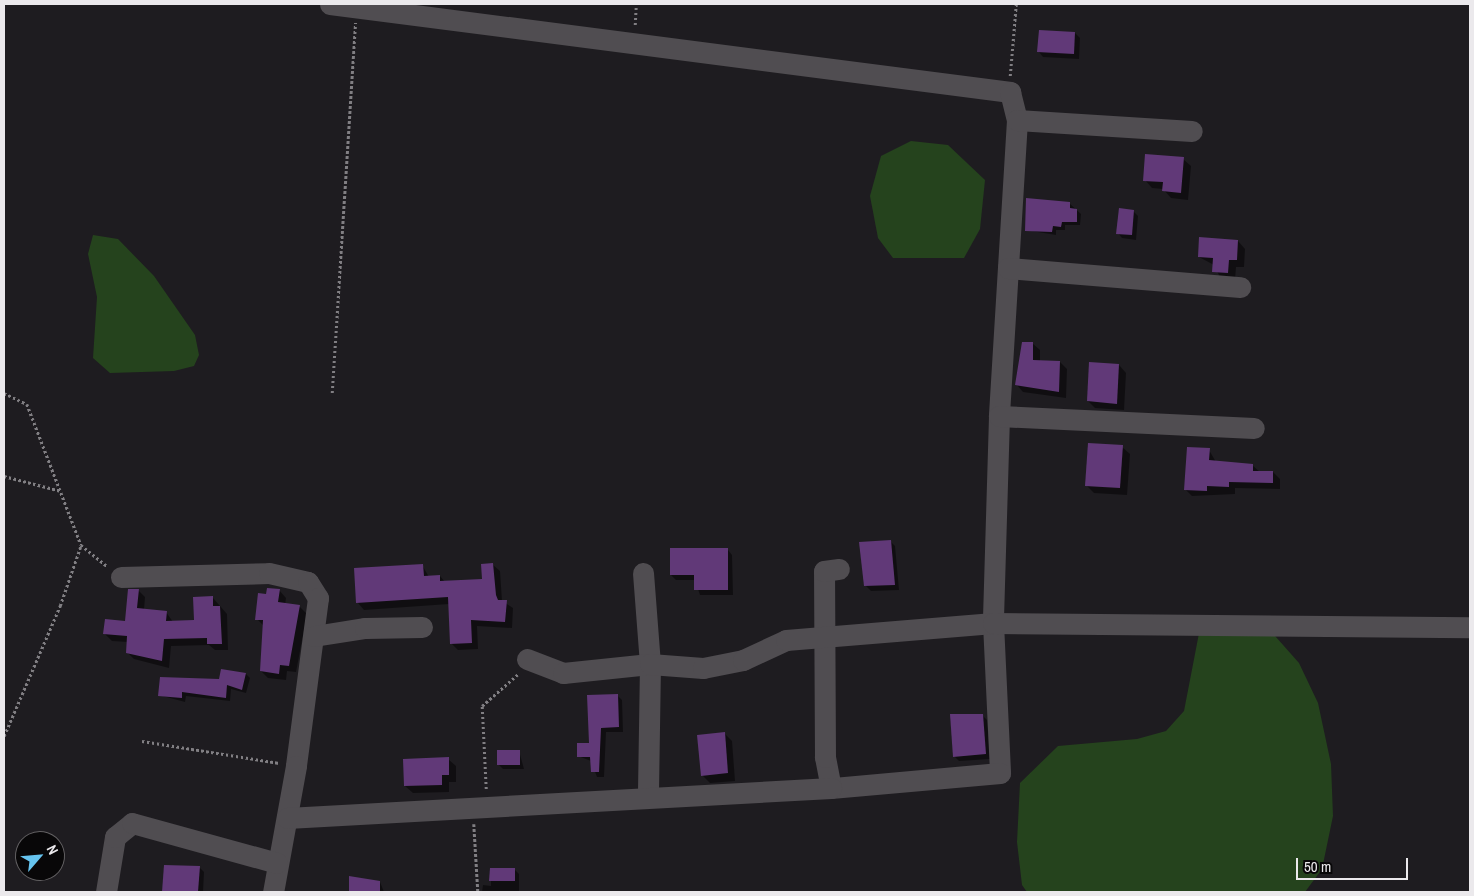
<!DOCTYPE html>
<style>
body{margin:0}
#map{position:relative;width:1474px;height:896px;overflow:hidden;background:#1e1c20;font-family:"Archivo Narrow",sans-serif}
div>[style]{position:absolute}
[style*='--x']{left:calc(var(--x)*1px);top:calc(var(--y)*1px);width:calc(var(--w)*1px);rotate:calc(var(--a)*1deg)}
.green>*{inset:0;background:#25431d}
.shadow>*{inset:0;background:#0007}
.building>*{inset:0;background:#613978}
.path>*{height:2.5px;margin-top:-1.25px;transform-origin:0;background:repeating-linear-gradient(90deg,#817f83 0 2.5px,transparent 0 5px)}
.minor>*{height:21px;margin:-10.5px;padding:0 10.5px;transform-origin:10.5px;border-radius:10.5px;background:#504d51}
span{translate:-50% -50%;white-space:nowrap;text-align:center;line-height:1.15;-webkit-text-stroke:4px #080708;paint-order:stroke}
.frame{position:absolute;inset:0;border:5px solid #ebe9ec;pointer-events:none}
.north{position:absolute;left:15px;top:831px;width:50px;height:50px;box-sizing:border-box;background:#080708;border:1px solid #636163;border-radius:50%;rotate:63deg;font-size:14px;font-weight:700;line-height:20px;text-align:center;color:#ebe9ec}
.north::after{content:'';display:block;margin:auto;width:18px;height:22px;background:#66c4ef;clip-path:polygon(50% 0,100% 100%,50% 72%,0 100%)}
.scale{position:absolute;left:1296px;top:858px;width:112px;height:22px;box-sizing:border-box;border:2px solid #ebe9ec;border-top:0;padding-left:6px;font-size:15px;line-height:18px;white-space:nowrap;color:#ebe9ec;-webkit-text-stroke:4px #080708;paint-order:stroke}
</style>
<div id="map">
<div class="green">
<i style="clip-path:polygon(911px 141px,948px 145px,985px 180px,980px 229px,964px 258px,893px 258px,878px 238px,870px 196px,881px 156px)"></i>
<i style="clip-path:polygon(93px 235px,118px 239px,154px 276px,195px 335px,199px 355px,194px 366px,174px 371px,110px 373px,93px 358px,97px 297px,88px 254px)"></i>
<i style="clip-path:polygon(1200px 628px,1269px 629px,1299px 663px,1318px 703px,1331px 764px,1333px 816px,1322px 869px,1305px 892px,1027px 892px,1022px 885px,1017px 842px,1020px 783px,1058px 746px,1137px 739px,1166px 731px,1184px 711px)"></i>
</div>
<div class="shadow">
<i style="clip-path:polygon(1075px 33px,1080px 38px,1079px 59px,1043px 57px,1039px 52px)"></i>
<i style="clip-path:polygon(1183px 159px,1191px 166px,1188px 200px,1171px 198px,1163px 189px,1152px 188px,1145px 180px)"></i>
<i style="clip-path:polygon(1069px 203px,1081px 214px,1080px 225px,1065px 225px,1065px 230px,1056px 230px,1056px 235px,1026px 230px)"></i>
<i style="clip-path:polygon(1133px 211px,1138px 216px,1136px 240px,1122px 238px,1118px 233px)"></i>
<i style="clip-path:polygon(1238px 241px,1245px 249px,1244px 267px,1236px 267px,1235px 280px,1221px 279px,1214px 265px,1199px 257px)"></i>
<i style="clip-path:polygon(1032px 343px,1040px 350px,1040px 361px,1060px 362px,1067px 369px,1066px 398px,1023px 392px,1016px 384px)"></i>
<i style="clip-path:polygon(1119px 365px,1126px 373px,1124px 410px,1095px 408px,1088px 401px)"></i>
<i style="clip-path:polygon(1122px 447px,1130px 454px,1127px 495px,1094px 493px,1086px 485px)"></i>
<i style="clip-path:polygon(1209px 450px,1216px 462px,1252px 465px,1260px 472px,1273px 472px,1280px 479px,1280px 489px,1235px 488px,1235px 494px,1192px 496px,1185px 489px)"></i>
<i style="clip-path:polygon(890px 541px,895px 546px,899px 590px,871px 591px,866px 586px)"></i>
<i style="clip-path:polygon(728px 550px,732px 555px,733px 595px,700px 595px,695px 580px,676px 580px,671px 575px)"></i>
<i style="clip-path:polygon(422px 565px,429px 577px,440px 576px,445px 582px,483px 580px,493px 565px,500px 571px,502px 601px,513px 608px,512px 628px,477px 626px,478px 649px,458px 650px,451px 643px,449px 604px,364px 610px,358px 603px)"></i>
<i style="clip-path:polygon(138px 590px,145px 597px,144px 610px,166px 612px,173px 622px,195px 621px,213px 598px,227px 614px,228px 650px,215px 650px,209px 645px,171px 646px,169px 668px,134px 659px,127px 652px,128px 642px,112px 641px,105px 634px,126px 622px)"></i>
<i style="clip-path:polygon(279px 590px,286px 598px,285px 605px,300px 607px,307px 614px,296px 672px,287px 671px,286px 680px,268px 678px,261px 671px,264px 626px,257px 619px,267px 595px)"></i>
<i style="clip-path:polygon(246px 674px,250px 678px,246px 693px,231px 689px,230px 701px,186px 696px,185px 702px,159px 695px)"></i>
<i style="clip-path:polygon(617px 695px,622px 700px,623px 732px,606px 732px,604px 777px,597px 777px,591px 761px,578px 756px,591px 744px)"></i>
<i style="clip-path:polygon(982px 715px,987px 720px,990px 759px,959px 761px,954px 756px)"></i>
<i style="clip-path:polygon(724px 733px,732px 741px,735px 781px,710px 783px,702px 775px)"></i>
<i style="clip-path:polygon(519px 751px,524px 769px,503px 769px,498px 764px)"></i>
<i style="clip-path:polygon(448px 759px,456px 766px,456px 782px,449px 782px,449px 792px,413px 793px,405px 786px)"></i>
<i style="clip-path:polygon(165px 866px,199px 867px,204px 872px,203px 892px,164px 892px)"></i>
<i style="clip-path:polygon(491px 869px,515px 870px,519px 874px,519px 892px,482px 892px,483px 885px,491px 886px)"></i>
<i style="clip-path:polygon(350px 877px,380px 882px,384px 892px,350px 892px)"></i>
</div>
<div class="building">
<i style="clip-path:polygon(1039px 30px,1075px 32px,1074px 54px,1037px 52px)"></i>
<i style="clip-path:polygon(1145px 154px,1184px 157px,1181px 193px,1162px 191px,1163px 182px,1143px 181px)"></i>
<i style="clip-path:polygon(1026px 198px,1070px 202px,1070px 208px,1077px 209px,1077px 222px,1062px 222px,1061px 227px,1053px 226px,1052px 232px,1025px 231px)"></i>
<i style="clip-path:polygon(1119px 208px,1134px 210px,1132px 235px,1116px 234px)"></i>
<i style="clip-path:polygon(1199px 237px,1238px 240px,1237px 260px,1229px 260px,1228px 273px,1212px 272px,1213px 258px,1198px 257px)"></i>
<i style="clip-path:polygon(1022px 342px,1033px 342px,1033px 360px,1060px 361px,1059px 392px,1015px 385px)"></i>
<i style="clip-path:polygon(1089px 362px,1119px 364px,1117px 404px,1087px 401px)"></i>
<i style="clip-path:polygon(1088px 443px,1123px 445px,1120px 488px,1085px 486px)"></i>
<i style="clip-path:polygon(1187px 447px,1210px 448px,1209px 460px,1253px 464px,1253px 471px,1273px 471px,1273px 483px,1229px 482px,1229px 487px,1207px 486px,1207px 491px,1184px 490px)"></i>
<i style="clip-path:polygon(891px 540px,895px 585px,864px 586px,859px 542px)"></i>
<i style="clip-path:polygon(670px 548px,728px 548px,728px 590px,694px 590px,694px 575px,670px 575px)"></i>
<i style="clip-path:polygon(493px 563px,496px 595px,498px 600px,507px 600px,505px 622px,471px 620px,472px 643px,450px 644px,448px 597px,356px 603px,354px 568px,423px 564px,424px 576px,440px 575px,440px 581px,482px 579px,481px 564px)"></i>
<i style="clip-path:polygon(267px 588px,280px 589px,278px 602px,300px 605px,289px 666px,280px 665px,279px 674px,260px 671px,263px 620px,255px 620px,258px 593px,266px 594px)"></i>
<i style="clip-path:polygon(128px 589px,139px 589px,137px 608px,167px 611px,166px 621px,194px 620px,193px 597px,213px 596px,213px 606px,220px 606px,222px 644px,207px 644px,207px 638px,164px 639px,162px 661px,126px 653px,127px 636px,103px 634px,105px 619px,125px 621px)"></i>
<i style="clip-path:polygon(221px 669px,246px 673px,242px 690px,227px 685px,226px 698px,182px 692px,182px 698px,158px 696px,160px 677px,219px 679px)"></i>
<i style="clip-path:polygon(618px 694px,619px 727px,601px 728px,599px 772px,591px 772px,590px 757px,577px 757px,577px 743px,589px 743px,587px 695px)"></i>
<i style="clip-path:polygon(950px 714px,983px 714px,986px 754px,953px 757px)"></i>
<i style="clip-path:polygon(725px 732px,728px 773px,701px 776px,697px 735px)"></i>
<i style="clip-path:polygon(497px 750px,520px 750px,520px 765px,497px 765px)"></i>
<i style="clip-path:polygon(449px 757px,449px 775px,442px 775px,442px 785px,404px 786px,403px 759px)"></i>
<i style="clip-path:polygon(164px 865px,200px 866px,198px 892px,162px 892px)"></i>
<i style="clip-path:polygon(490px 868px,515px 868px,515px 881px,489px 881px)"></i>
<i style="clip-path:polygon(349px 876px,380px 881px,380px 892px,349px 892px)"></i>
</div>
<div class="path">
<i style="--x:635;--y:25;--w:21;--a:-87"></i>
<i style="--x:1010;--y:76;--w:72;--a:-85.2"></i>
<i style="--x:4;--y:393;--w:25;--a:26"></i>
<i style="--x:27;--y:404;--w:151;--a:69"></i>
<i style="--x:81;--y:545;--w:33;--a:39"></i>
<i style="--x:332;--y:393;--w:371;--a:-86.4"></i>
<i style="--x:4;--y:476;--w:59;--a:14.7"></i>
<i style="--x:4;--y:736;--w:142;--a:-66.7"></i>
<i style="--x:60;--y:606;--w:65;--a:-71"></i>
<i style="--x:142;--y:741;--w:139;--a:9.1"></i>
<i style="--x:486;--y:789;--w:83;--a:-92.8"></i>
<i style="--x:482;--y:706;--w:48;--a:-41.6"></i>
<i style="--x:474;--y:824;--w:68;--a:86.6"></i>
</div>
<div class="minor">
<i style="--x:330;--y:4;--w:686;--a:7.37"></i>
<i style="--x:1010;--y:92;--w:29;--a:76"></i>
<i style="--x:1017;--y:120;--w:297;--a:93.5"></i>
<i style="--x:999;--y:416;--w:207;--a:91.7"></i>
<i style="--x:993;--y:623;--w:150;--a:87.3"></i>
<i style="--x:1000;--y:773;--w:170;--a:174.9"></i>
<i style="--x:831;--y:788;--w:32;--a:-101"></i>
<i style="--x:825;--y:757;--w:186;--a:-90.3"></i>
<i style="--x:824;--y:571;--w:15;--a:-8"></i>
<i style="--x:1017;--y:120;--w:175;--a:3.6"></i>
<i style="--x:1008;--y:268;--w:233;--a:4.7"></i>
<i style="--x:999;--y:416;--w:255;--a:2.7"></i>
<i style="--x:643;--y:573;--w:91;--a:85.6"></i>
<i style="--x:650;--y:664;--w:131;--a:90.9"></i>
<i style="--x:121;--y:577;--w:148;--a:-1.5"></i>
<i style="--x:269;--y:573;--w:40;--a:13"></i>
<i style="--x:308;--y:582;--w:19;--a:58"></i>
<i style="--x:318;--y:598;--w:169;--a:97.5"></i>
<i style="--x:296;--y:766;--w:128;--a:100.3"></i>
<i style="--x:314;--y:636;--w:52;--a:-8.9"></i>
<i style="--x:365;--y:628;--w:57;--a:-1"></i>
<i style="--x:527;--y:659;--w:39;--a:21"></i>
<i style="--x:563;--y:673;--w:87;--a:-5.9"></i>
<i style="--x:650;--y:664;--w:53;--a:4.3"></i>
<i style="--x:703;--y:668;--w:41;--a:-11.3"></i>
<i style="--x:743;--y:660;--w:47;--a:-24.9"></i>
<i style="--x:786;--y:640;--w:208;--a:-4.7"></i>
<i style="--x:993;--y:623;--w:477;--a:0.5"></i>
<i style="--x:287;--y:818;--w:545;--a:-3.16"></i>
<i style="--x:106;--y:892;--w:56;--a:-80.7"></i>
<i style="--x:115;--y:837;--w:22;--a:-39"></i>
<i style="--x:132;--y:823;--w:150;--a:15.4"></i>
</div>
<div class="frame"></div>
<div class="north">N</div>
<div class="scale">50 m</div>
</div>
